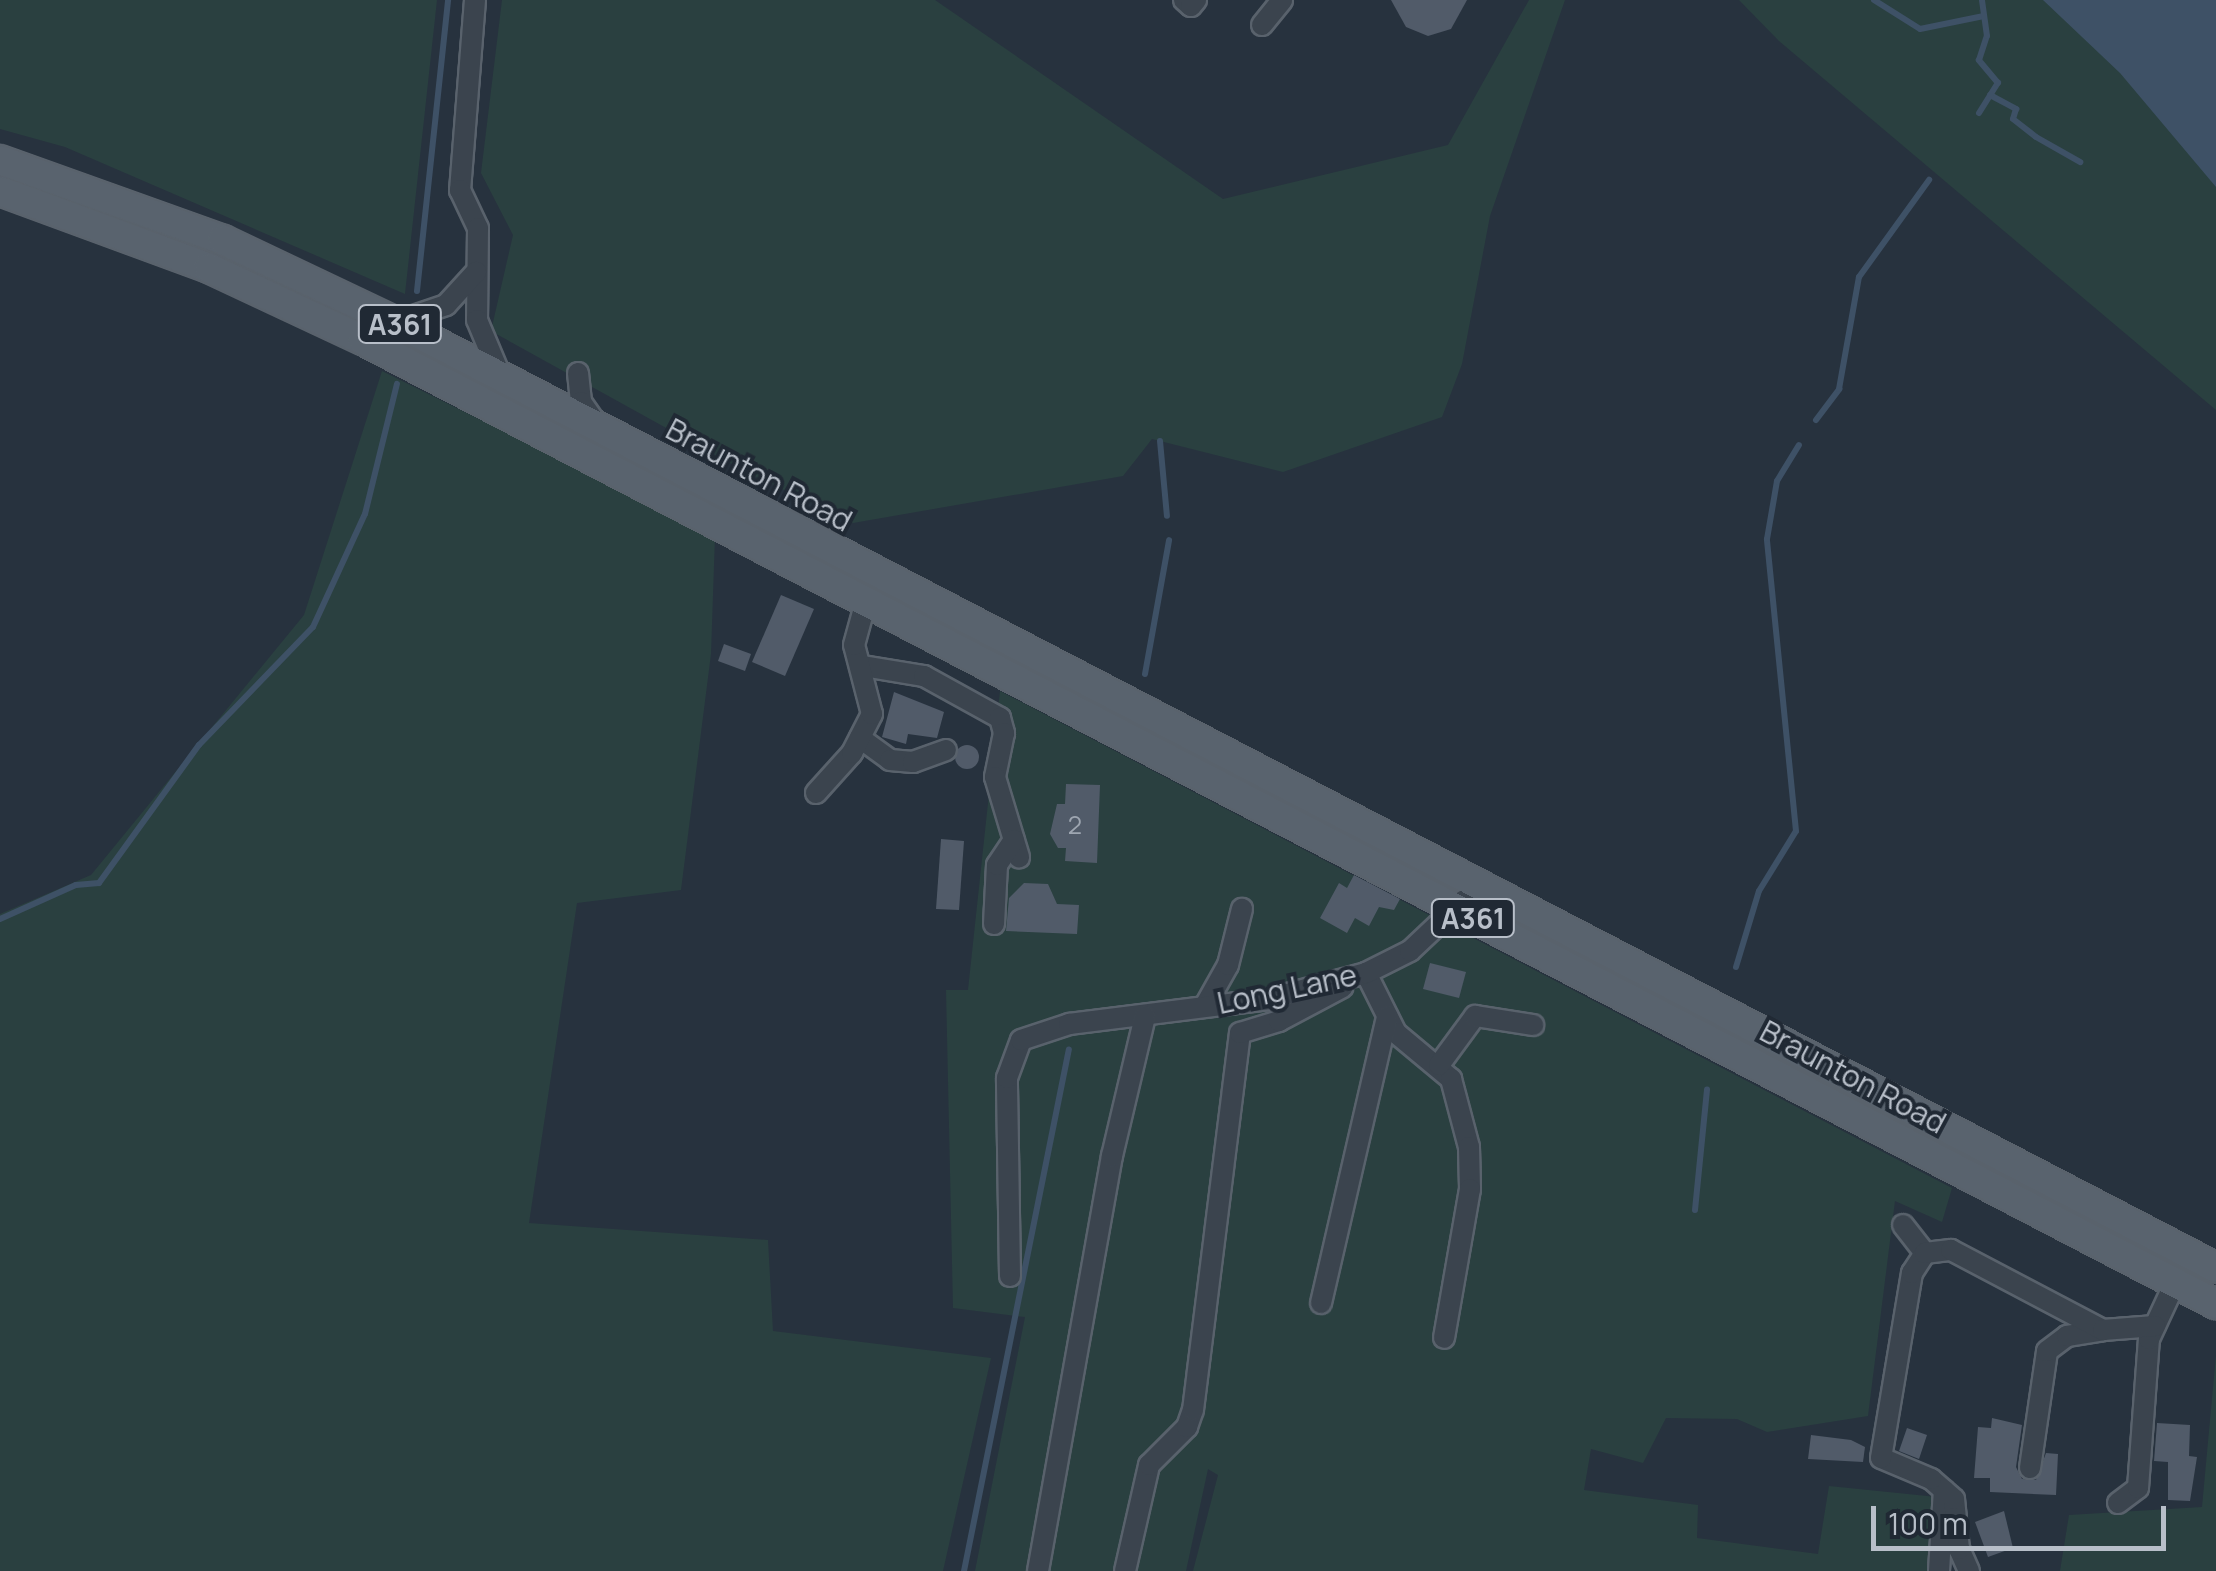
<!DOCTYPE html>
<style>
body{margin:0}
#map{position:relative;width:2216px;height:1571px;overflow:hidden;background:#27323e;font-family:Manrope,sans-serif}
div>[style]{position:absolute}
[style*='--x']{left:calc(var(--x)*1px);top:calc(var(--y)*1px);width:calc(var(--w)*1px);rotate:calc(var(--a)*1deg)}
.green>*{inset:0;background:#2a4040}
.water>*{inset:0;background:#3e5166}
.stream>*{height:6px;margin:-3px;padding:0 3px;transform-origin:3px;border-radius:3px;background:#3e5166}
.building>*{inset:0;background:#515b69}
.round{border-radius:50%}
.roads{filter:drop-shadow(2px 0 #59626c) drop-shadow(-2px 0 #59626c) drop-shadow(0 2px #59626c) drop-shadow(0 -2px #59626c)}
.minor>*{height:20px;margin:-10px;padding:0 10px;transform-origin:10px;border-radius:10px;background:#3b444e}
.major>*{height:28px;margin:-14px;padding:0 14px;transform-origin:14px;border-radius:14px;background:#59636e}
span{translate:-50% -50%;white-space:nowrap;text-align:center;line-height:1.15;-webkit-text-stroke:8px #202934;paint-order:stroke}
.number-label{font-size:25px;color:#9ea6b1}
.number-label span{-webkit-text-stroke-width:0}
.shield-label span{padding:2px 8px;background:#202934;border:2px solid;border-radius:8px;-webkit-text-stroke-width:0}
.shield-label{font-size:28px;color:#b8bfc9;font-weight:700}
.street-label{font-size:30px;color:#b8bfc9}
.scale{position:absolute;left:1871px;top:1506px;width:295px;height:45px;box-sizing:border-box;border:5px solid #b8bfc9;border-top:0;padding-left:12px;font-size:30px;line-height:35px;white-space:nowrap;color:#b8bfc9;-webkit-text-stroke:8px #202934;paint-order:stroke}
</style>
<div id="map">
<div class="green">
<i style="clip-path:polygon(0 0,437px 0,405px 294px,65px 147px,0 129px)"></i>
<i style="clip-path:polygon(502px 0,935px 0,1223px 199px,1448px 145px,1529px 0,1565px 0,1490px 216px,1462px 364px,1442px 417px,1283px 472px,1152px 439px,1123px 476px,853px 523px,744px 471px,491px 331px,513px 235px,481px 173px)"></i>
<i style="clip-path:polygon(1739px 0,2216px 0,2216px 410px,1779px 41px)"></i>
<i style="clip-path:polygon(382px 371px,715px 536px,711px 654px,681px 890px,577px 903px,529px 1223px,768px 1240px,773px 1331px,991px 1358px,943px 1571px,0 1571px,0 914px,91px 875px,304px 615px)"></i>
<i style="clip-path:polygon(1000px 691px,1952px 1188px,1942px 1222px,1895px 1201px,1868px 1416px,1767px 1432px,1737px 1419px,1666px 1418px,1643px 1463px,1591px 1449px,1584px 1490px,1698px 1505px,1697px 1538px,1818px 1554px,1829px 1486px,1937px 1497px,1932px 1571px,1193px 1571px,1218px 1475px,1208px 1469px,1186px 1571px,975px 1571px,1025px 1317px,953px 1308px,946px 990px,968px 990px)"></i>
<i style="clip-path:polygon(2216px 1355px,2216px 1571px,2060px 1571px,2069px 1515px,2202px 1507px)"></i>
</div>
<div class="water">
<i style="clip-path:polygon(2043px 0,2216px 0,2216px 187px,2120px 73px)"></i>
</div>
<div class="stream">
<i style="--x:1874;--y:0;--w:54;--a:32.2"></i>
<i style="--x:1920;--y:29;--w:65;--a:-11.5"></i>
<i style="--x:1990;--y:95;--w:30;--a:28"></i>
<i style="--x:2016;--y:109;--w:10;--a:107"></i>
<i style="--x:2013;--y:119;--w:29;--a:38"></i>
<i style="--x:2036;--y:137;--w:51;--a:29.6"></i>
<i style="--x:1979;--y:113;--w:36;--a:-58"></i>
<i style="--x:1998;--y:83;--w:30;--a:-130"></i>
<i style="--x:1979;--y:60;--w:25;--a:-72"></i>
<i style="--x:1987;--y:36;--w:36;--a:-98"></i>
<i style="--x:417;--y:291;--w:293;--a:-83.9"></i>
<i style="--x:1816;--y:420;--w:39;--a:-53"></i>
<i style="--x:1839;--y:389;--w:114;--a:-79.9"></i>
<i style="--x:1859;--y:277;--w:120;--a:-54.2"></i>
<i style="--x:1160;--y:441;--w:75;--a:84.7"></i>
<i style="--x:1145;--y:674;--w:136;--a:-79.8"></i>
<i style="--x:0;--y:919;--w:83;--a:-24.1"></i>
<i style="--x:76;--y:885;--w:23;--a:-5"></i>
<i style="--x:99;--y:883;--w:170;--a:-54.1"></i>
<i style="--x:199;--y:745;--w:164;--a:-46"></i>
<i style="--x:313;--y:627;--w:124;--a:-65.3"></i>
<i style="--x:365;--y:514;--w:134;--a:-76.2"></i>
<i style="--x:1736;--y:967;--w:79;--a:-73.2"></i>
<i style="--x:1759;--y:891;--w:70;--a:-58.3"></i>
<i style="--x:1796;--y:831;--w:293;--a:-95.7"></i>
<i style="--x:1767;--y:539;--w:59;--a:-80.2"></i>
<i style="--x:1777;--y:481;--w:42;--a:-58.6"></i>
<i style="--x:1695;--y:1210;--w:121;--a:-84.3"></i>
<i style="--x:964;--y:1571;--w:532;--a:-78.63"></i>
</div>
<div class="building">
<i style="clip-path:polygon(1391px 0,1467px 0,1451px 29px,1428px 36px,1406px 27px)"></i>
<i style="clip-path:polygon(781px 595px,814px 609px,785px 676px,752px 662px)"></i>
<i style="clip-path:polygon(724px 644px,751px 654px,745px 671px,718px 661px)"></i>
<i style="clip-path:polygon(894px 692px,944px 712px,937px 738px,908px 734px,906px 744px,882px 737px)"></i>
<i class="round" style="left:955px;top:745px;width:24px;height:24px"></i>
<i style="clip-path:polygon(1066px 784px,1100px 785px,1097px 863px,1065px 861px,1066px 848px,1058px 848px,1050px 834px,1057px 804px,1065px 804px)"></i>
<i style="clip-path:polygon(941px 839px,964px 841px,959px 910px,936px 909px)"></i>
<i style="clip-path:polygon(1354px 875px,1400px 899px,1394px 910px,1379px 907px,1369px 926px,1355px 918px,1347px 933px,1320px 918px,1339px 883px,1347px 888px)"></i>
<i style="clip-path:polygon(1024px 883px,1048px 884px,1057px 904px,1079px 905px,1077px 934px,1006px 931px,1009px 898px)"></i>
<i style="clip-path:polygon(1430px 963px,1466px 972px,1459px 998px,1423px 989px)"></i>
<i style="clip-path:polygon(1992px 1418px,2022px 1425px,2016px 1467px,2022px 1479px,2036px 1480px,2046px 1453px,2058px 1454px,2056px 1495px,1990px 1492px,1990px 1478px,1974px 1478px,1978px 1427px,1991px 1428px)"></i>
<i style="clip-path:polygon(2157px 1423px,2190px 1425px,2189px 1456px,2197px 1457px,2190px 1501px,2168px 1500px,2168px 1462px,2154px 1461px)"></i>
<i style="clip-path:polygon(1907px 1428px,1927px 1435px,1919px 1459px,1899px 1451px)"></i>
<i style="clip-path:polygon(1811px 1435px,1851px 1440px,1865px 1447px,1863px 1462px,1808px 1459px)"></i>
<i style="clip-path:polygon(2004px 1511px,2013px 1548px,1988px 1557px,1975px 1522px)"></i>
</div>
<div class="roads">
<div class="minor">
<i style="--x:475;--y:0;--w:191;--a:94.5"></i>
<i style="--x:460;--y:190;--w:42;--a:64.7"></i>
<i style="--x:478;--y:228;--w:92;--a:90.6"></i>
<i style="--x:477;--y:320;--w:60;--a:67.3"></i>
<i style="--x:1184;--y:0;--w:9;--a:41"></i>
<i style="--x:1191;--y:6;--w:8;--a:-50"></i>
<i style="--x:1262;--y:25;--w:32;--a:-51"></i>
<i style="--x:396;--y:322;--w:53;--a:-18.8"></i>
<i style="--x:446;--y:305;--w:45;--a:-47.7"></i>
<i style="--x:578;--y:373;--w:29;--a:84"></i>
<i style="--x:581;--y:402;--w:29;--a:55"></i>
<i style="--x:863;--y:666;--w:62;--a:9.3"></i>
<i style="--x:924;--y:676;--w:87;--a:28.9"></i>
<i style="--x:1000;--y:718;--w:16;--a:75"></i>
<i style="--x:1004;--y:733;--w:45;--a:101.6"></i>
<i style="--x:995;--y:777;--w:84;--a:73.3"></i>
<i style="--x:860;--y:738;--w:37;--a:36"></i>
<i style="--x:890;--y:760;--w:23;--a:5"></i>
<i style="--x:913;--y:762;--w:35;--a:-20"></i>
<i style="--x:816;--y:793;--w:54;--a:-48"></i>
<i style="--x:852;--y:753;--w:44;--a:-62.9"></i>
<i style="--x:872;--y:714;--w:71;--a:-104.6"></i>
<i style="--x:854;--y:645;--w:46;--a:-74.7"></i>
<i style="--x:994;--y:924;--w:59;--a:-87.1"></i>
<i style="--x:997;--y:865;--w:30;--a:-56"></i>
<i style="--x:1366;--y:973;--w:67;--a:63.4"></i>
<i style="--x:1396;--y:1033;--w:72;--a:39.9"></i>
<i style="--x:1451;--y:1079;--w:70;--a:75.2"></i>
<i style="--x:1469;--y:1147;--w:42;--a:88.6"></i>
<i style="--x:1470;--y:1189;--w:151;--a:99.9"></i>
<i style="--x:1205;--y:1006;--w:47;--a:-60.7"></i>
<i style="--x:1228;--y:965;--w:58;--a:-76"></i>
<i style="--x:1439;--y:1065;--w:61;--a:-53.7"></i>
<i style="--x:1475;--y:1016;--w:59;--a:8.8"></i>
<i style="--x:1903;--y:1225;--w:36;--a:52"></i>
<i style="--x:1010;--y:1276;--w:198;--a:-90.9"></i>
<i style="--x:1007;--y:1078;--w:40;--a:-69.8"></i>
<i style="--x:1021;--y:1040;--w:51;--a:-18.4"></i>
<i style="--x:1069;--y:1024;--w:202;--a:-7.1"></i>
<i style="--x:1269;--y:999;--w:100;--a:-15"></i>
<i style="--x:1366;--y:973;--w:49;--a:-26.6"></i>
<i style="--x:1410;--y:951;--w:74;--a:-43.4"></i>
<i style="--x:1321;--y:1303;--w:294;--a:-77"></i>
<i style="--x:2030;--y:1468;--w:118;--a:-81.7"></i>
<i style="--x:2047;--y:1351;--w:25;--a:-37"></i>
<i style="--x:2067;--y:1336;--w:36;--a:-9"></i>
<i style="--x:2118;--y:1503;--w:25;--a:-37"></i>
<i style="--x:2138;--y:1488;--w:149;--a:-85.8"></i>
<i style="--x:2149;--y:1339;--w:62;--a:-65.1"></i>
<i style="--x:1038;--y:1571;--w:422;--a:-79.9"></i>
<i style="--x:1112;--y:1156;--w:144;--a:-76.7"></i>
<i style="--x:1125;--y:1571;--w:109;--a:-77.2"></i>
<i style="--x:1149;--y:1465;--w:54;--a:-45"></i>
<i style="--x:1187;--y:1427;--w:18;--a:-71"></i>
<i style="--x:1193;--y:1410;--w:380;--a:-82.9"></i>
<i style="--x:1240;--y:1033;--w:41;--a:-17.1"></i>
<i style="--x:1279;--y:1021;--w:72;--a:-28"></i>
<i style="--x:1939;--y:1571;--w:81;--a:-86.5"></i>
<i style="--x:1969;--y:1571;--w:24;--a:-114"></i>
<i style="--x:1959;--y:1549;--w:50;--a:-95.7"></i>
<i style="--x:1954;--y:1499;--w:30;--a:-139"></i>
<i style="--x:1931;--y:1479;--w:54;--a:-157.2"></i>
<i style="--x:1881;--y:1458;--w:188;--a:-80.5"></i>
<i style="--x:1912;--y:1273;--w:24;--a:-57"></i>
<i style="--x:1925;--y:1253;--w:26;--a:-7"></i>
<i style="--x:1951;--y:1250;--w:172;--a:27.8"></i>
<i style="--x:2103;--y:1330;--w:52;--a:-4.4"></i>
</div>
<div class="major">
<i style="--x:0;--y:160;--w:237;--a:19.7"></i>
<i style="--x:223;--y:240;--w:191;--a:25.4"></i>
<i style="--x:396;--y:322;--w:2051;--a:27.46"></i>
<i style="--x:0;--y:191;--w:223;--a:20.2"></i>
<i style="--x:209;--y:268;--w:170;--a:25.1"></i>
<i style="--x:363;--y:340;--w:2089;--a:27.49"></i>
</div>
</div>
<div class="number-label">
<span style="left:1075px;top:825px">2</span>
</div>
<div class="shield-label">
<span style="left:400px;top:324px">A361</span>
<span style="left:1473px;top:918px">A361</span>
</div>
<div class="street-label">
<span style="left:759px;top:475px;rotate:28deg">Braunton Road</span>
<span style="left:1287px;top:989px;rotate:-12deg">Long Lane</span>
<span style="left:1853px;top:1077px;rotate:28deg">Braunton Road</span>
</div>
<div class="scale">100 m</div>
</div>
